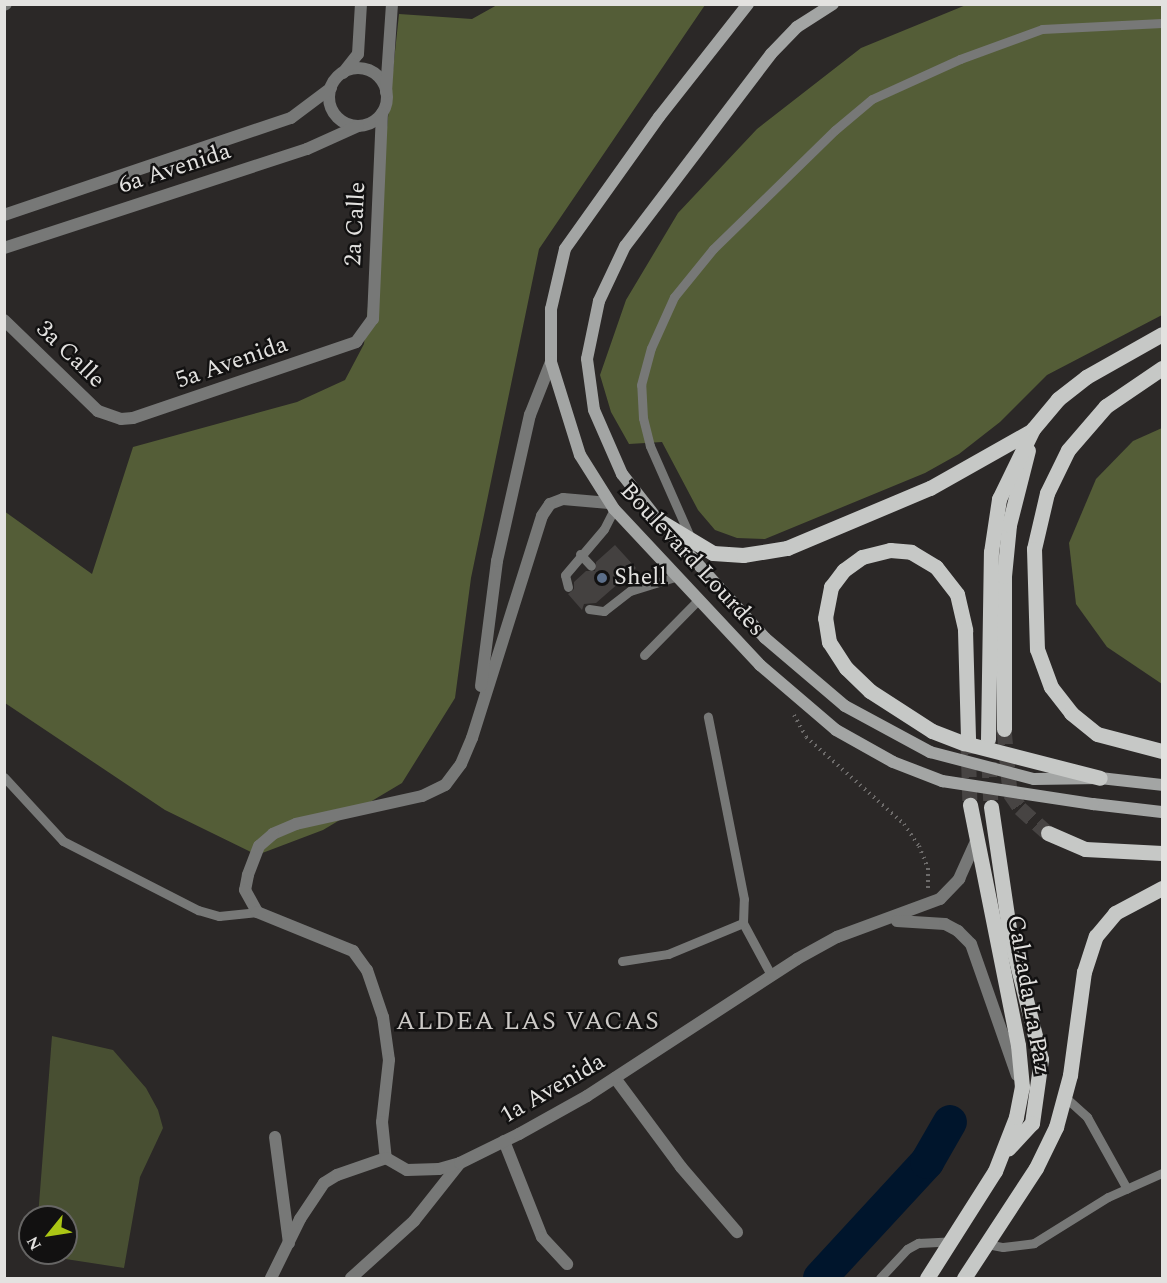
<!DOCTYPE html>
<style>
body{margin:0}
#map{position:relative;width:1167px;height:1283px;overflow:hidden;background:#2b2827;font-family:Spectral,serif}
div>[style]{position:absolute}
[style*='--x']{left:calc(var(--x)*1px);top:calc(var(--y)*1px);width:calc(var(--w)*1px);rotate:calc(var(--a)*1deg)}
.green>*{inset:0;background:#484f32}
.forest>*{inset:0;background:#545d37}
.river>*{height:34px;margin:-17px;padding:0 17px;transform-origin:17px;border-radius:17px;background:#00152c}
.building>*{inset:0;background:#444140}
.primary-tunnel>*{height:15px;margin-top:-7.5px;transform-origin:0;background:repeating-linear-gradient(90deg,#474443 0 15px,transparent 0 23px)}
.path>*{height:4px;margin-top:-2px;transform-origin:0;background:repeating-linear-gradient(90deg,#6d6b6a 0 1.5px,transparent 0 6px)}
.service>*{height:9px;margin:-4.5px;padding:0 4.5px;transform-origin:4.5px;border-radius:4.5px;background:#777877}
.minor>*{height:12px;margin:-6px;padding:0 6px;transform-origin:6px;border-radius:6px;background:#777877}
.minor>.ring{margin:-6px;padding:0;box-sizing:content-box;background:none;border:12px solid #777877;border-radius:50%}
.tertiary>*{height:12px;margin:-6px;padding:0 6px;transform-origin:6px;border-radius:6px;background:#777877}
.secondary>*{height:12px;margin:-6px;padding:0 6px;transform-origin:6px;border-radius:6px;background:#a3a5a4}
.primary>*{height:15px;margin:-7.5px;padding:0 7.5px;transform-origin:7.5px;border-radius:7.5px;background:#c6c8c6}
.secondary-bridge>*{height:12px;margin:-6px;padding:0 6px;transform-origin:6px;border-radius:6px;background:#a3a5a4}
.primary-bridge>*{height:15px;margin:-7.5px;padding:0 7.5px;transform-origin:7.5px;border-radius:7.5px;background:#c6c8c6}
.dots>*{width:16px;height:16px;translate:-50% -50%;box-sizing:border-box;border:3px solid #121111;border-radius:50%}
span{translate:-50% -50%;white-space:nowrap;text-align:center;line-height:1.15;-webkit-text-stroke:5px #121111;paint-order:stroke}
.street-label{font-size:24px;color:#e3e2e0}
.poi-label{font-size:24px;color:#e3e2e0}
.left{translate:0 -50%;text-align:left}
.neighbourhood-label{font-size:26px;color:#ccc9c6;letter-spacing:1.5px}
.frame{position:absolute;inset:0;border:6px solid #e3e2e0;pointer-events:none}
.north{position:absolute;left:18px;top:1205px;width:60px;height:60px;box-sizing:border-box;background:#121111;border:2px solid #666564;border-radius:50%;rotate:240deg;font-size:16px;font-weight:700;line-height:24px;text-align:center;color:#e3e2e0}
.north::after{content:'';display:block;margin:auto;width:21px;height:27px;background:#abc615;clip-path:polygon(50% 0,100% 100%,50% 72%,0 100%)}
</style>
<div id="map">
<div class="green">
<i style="clip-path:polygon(52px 1036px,113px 1050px,146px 1088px,158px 1110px,163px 1128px,140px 1177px,124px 1268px,59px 1258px,55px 1253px,66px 1253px,66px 1217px,38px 1217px)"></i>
</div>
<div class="forest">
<i style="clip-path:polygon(497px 5px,705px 5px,539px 249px,471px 578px,455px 698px,402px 783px,323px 830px,257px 855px,165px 810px,5px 703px,4px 511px,92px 574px,133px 447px,297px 402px,345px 380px,364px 344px,399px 14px,472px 19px)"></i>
<i style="clip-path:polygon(966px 5px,1162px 5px,1162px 315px,1047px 375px,1000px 422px,959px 454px,925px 473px,765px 539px,737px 538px,715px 530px,698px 510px,662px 442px,629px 444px,611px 412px,600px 375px,626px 300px,678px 213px,757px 129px,861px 48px)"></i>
<i style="clip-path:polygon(1162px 428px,1162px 684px,1107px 647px,1076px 604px,1069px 543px,1096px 479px,1133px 441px)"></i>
</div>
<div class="river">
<i style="--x:820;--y:1278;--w:158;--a:-47.3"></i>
<i style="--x:927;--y:1162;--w:46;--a:-60.1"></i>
</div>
<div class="building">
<i style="clip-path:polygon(615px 545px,636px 568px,596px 603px,584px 604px,582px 610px,568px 594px,574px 589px,574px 582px,586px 571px,595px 571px,596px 562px)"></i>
</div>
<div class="primary-tunnel">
<i style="--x:1004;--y:729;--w:64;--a:84.6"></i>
<i style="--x:1010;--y:793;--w:18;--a:56"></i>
<i style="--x:1020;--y:808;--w:38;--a:42"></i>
<i style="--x:968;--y:739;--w:66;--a:88.3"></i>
<i style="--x:988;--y:739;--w:68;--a:87.5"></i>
</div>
<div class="path">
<i style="--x:794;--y:715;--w:25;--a:61"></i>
<i style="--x:806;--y:737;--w:131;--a:41.6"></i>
<i style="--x:904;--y:824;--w:27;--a:56"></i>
<i style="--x:919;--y:846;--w:24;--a:68"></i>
<i style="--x:928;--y:868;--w:20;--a:90"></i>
</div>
<div class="service">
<i style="--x:691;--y:539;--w:102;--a:-113.8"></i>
<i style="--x:650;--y:446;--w:29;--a:-104"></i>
<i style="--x:643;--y:418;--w:33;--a:-93"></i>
<i style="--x:641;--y:385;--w:38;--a:-75"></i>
<i style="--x:651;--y:348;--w:56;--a:-65.7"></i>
<i style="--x:674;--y:297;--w:62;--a:-50.9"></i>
<i style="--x:713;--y:249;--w:170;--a:-44.3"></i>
<i style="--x:835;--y:130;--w:48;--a:-40"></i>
<i style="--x:872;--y:99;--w:97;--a:-24.4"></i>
<i style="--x:960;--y:59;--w:87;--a:-20.1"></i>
<i style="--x:1042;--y:29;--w:120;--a:-2.9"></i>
<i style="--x:580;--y:554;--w:16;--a:47"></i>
<i style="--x:568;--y:587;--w:12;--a:-104"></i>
<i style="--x:565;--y:575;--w:60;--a:-49.7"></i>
<i style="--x:604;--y:529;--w:22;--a:-63"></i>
<i style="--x:589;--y:609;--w:15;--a:8"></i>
<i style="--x:604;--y:611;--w:33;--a:-38"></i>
<i style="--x:630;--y:591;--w:47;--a:-17.3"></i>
<i style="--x:644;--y:655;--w:77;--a:-45.5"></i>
<i style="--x:4;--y:777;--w:87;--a:47.3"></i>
<i style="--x:63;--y:841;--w:152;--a:27.1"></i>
<i style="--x:198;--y:910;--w:22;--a:16"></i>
<i style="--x:219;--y:916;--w:38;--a:-6"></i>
<i style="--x:743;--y:923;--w:59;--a:61.7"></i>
<i style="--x:622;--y:961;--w:47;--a:-8.7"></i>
<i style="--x:668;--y:954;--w:81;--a:-22.5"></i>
<i style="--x:743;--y:923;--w:24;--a:-88"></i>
<i style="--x:744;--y:899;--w:186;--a:-101.2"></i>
<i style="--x:1065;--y:1097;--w:30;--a:42"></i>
<i style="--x:1087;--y:1117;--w:82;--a:60.9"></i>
<i style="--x:987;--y:1244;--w:16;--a:11"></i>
<i style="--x:1003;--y:1247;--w:31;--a:-7"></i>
<i style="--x:1034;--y:1243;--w:87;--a:-31.9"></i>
<i style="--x:1108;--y:1197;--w:59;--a:-24"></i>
<i style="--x:880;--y:1278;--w:40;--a:-47"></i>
<i style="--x:907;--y:1249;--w:13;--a:-29"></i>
<i style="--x:918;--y:1243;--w:35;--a:-3"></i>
</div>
<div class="minor">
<i style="--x:4;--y:5;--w:2;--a:-27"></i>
<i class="ring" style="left:329px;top:68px;width:46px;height:46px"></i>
<i style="--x:343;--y:73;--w:24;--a:-52"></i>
<i style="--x:358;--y:54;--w:50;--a:-86.6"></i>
<i style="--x:386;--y:92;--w:88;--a:-86.1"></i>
<i style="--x:4;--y:215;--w:303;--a:-18.7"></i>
<i style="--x:291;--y:118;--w:50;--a:-36.9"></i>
<i style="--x:4;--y:248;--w:319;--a:-18.1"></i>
<i style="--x:307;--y:149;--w:56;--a:-24.3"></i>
<i style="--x:4;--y:320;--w:131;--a:44.1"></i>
<i style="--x:98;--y:411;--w:24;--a:19"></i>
<i style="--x:121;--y:419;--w:12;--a:-5"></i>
<i style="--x:133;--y:418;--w:236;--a:-18.8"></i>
<i style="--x:356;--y:342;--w:29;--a:-54"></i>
<i style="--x:373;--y:319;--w:206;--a:-87.5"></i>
<i style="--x:615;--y:1078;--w:111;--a:53.4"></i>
<i style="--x:681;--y:1167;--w:86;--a:49.3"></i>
<i style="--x:275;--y:1137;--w:107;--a:82.5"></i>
<i style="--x:504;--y:1141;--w:103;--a:68.4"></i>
<i style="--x:542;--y:1237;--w:37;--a:47"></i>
<i style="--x:271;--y:1278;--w:66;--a:-63.8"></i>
<i style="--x:300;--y:1219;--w:43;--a:-56.3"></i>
<i style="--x:324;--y:1183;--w:15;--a:-32"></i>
<i style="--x:337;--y:1175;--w:52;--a:-19.1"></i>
<i style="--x:351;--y:1278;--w:85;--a:-42.1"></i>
<i style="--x:414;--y:1221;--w:74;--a:-51.6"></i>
</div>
<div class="tertiary">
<i style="--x:609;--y:503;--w:46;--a:-175"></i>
<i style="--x:563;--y:499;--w:14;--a:159"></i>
<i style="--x:550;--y:504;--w:14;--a:124"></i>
<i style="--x:542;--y:516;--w:233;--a:107.5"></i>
<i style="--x:472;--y:738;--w:28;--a:113"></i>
<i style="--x:461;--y:764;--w:26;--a:127"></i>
<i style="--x:445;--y:785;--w:25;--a:154"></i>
<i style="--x:422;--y:796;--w:129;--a:167.5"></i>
<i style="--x:296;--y:824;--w:25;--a:157"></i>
<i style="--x:273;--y:834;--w:18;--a:139"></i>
<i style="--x:259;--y:846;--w:31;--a:111"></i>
<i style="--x:248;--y:875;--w:15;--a:101"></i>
<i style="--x:245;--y:890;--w:25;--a:61"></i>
<i style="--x:257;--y:912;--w:104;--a:22.1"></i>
<i style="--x:353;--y:951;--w:24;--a:54"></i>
<i style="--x:367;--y:970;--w:50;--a:71.2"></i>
<i style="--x:383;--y:1017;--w:43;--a:82.1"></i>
<i style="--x:389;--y:1060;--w:62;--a:96.4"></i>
<i style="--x:382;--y:1122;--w:36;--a:84"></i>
<i style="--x:386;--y:1158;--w:24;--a:30"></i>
<i style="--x:407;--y:1170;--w:32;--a:-2"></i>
<i style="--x:439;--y:1169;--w:22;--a:-16"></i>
<i style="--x:460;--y:1163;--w:66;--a:-26.2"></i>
<i style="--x:519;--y:1134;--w:78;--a:-29.2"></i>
<i style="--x:587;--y:1096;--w:251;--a:-33.1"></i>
<i style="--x:797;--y:959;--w:46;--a:-28.8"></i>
<i style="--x:837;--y:937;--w:110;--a:-20.3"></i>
<i style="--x:940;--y:899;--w:28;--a:-46"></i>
<i style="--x:959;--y:879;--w:44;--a:-65.8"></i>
<i style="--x:481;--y:686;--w:126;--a:-82.7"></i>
<i style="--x:497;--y:561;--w:150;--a:-77.3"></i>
<i style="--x:530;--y:415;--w:57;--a:-68.4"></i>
<i style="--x:897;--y:921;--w:48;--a:3.6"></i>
<i style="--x:945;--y:924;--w:15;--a:28"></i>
<i style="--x:958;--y:931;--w:18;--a:45"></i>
<i style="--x:971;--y:944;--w:139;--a:70.7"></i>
</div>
<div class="secondary">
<i style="--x:748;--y:4;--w:144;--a:128.2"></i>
<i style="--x:659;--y:117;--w:162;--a:125.5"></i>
<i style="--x:565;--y:249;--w:62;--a:103.1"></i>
<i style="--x:551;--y:309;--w:53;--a:90"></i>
<i style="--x:551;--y:362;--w:97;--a:72.7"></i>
<i style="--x:580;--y:455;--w:64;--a:57.8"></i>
<i style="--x:614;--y:509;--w:214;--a:46.9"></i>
<i style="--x:760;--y:665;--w:100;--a:40.5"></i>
<i style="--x:833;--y:4;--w:43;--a:147.4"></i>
<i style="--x:797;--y:27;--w:37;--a:134"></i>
<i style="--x:771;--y:54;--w:241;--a:127.2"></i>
<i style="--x:625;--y:246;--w:61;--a:115.3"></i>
<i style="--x:599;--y:301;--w:59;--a:101.7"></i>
<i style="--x:587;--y:359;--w:51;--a:82.2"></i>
<i style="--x:594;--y:410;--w:70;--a:66.4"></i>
<i style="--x:622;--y:474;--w:58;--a:52"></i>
<i style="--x:658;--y:520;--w:159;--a:47.8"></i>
<i style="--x:765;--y:638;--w:105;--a:40.4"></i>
<i style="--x:1034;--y:779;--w:66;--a:-0.9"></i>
<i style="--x:1100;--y:778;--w:62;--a:6.4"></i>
<i style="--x:1093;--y:804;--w:69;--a:6.6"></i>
</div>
<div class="primary">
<i style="--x:1162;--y:368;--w:68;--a:145.8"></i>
<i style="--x:1106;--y:406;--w:58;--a:130.8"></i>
<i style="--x:1068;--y:450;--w:48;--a:116"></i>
<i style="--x:1047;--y:493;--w:57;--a:103.1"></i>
<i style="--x:1034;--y:549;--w:100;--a:88.3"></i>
<i style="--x:1037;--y:649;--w:40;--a:69.8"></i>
<i style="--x:1051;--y:687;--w:33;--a:52"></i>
<i style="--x:1071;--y:713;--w:33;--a:39"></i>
<i style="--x:1097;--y:734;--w:67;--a:14.7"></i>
<i style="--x:658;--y:520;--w:64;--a:31"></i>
<i style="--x:713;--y:553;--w:30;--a:4"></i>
<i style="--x:743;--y:555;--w:45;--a:-9"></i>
<i style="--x:787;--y:548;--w:155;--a:-22.8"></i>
<i style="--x:930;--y:488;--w:116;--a:-29.4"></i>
<i style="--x:1004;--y:729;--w:153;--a:-90"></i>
<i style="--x:1004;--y:576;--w:51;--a:-84.4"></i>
<i style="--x:1009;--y:525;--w:77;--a:-75.8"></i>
<i style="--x:932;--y:731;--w:74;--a:-147.2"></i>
<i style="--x:870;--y:691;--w:33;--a:-136"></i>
<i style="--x:846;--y:668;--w:31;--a:-123"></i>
<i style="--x:829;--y:642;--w:24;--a:-99"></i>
<i style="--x:825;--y:618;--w:32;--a:-79"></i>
<i style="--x:831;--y:587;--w:21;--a:-53"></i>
<i style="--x:844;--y:570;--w:22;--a:-36"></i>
<i style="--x:862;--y:557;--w:29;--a:-14"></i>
<i style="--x:890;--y:550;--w:21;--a:5"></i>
<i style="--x:911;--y:552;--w:29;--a:31"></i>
<i style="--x:936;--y:567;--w:34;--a:52"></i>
<i style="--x:957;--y:594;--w:37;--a:77"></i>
<i style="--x:965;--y:630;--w:109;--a:88.4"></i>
<i style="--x:988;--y:739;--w:187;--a:-89.1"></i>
<i style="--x:991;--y:552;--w:54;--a:-81.4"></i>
<i style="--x:999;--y:499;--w:78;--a:-64.1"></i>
<i style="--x:1033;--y:429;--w:39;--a:-50"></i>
<i style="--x:1058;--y:399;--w:36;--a:-38"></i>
<i style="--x:1086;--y:377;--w:87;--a:-29.5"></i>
<i style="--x:991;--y:807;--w:130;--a:81.6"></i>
<i style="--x:1010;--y:936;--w:127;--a:75.9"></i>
<i style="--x:1041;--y:1059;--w:65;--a:98"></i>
<i style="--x:1032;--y:1123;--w:35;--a:133"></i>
<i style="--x:1048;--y:833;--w:40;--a:23.4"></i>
<i style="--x:1085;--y:849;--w:77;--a:3"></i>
<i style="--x:927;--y:1278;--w:127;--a:-57.6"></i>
<i style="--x:995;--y:1171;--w:58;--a:-68.7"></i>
<i style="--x:1016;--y:1117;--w:31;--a:-79"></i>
<i style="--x:1022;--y:1087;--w:42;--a:-95.4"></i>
<i style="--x:1018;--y:1045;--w:245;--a:-101.3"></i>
<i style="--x:964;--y:1278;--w:131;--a:-56.8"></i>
<i style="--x:1036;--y:1168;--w:46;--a:-64"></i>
<i style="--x:1056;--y:1127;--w:54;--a:-74.9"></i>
<i style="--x:1070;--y:1075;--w:104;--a:-82.3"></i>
<i style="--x:1084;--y:972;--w:38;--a:-72"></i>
<i style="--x:1096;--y:936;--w:30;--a:-50"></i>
<i style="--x:1115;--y:913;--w:53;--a:-28"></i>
</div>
<div class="secondary-bridge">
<i style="--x:845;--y:706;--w:97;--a:28.4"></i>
<i style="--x:930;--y:752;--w:107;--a:14.6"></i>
<i style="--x:836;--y:730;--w:65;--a:29.3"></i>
<i style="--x:893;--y:762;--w:53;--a:21.2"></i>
<i style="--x:942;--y:781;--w:153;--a:8.7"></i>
</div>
<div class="primary-bridge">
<i style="--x:932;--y:731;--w:34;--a:21"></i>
<i style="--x:964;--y:743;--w:140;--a:14.4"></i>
</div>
<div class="dots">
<i style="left:602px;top:578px;background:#5c6f8a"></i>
</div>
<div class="street-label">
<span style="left:175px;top:169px;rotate:-18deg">6a Avenida</span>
<span style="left:356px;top:224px;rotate:-87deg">2a Calle</span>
<span style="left:70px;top:355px;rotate:44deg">3a Calle</span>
<span style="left:232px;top:363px;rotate:-19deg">5a Avenida</span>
<span style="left:692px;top:560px;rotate:47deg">Boulevard Lourdes</span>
<span style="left:1028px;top:995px;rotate:80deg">Calzada La Paz</span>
<span style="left:553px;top:1089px;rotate:-30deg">1a Avenida</span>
</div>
<div class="poi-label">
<span class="left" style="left:614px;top:578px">Shell</span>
</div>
<div class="neighbourhood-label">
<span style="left:528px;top:1022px">ALDEA LAS VACAS</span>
</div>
<div class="frame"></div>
<div class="north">N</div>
</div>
